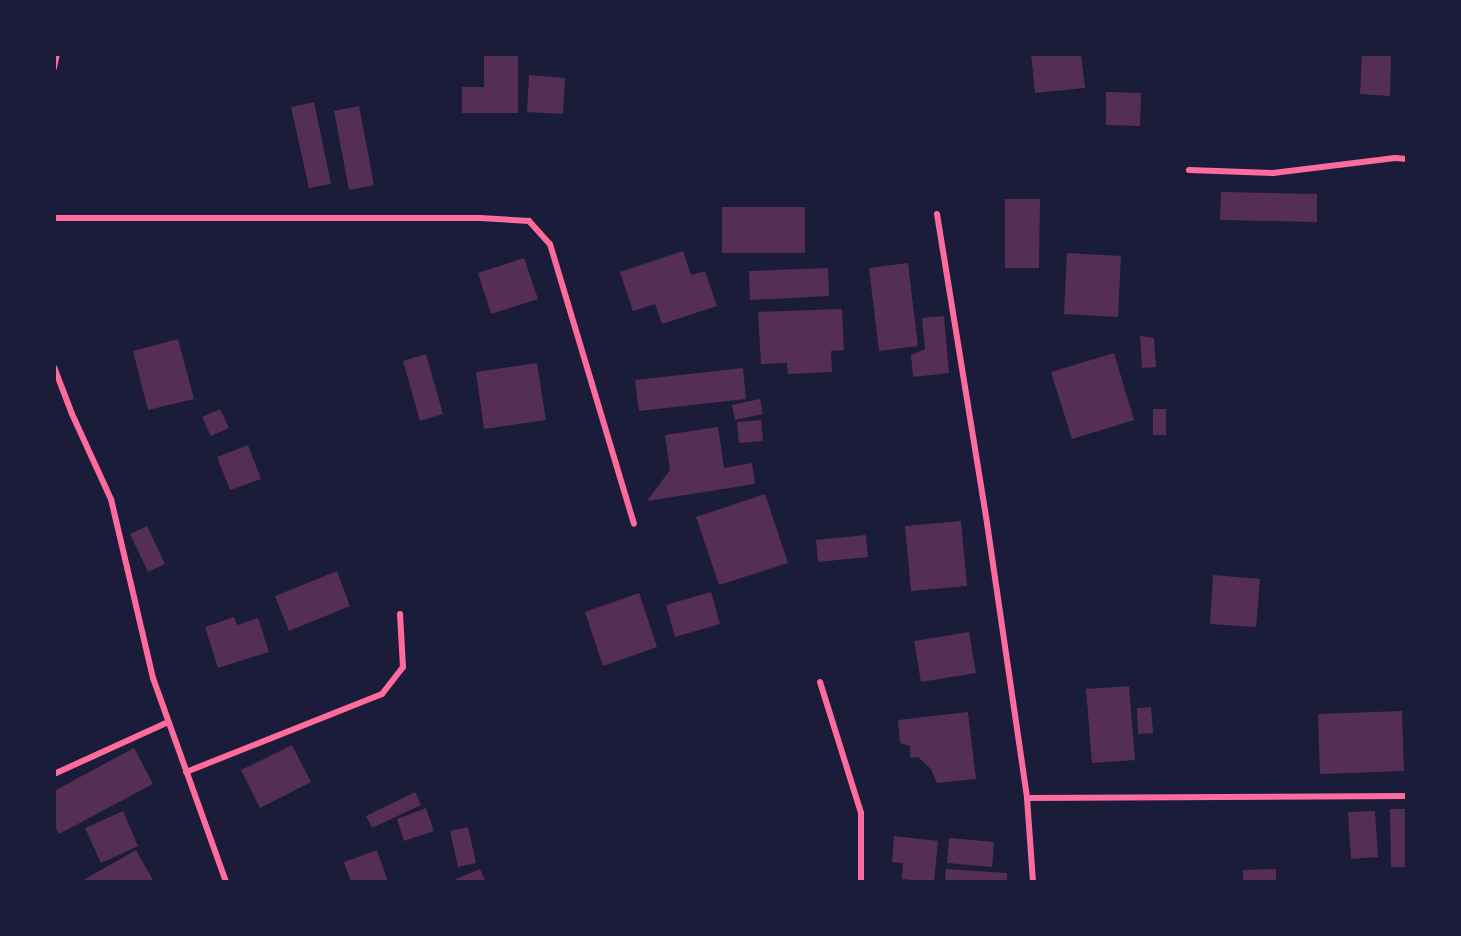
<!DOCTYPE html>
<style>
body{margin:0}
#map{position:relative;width:1461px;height:936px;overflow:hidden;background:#1b1b3a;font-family:"PT Serif",serif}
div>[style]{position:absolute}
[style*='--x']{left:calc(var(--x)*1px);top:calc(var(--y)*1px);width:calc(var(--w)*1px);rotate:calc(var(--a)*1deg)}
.building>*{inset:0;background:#542f53}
.minor>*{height:6px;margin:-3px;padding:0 3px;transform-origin:3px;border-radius:3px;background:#ff6b9d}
span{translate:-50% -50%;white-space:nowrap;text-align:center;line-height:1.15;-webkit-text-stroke:4.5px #1b1b3a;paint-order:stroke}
.frame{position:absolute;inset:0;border:56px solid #1b1b3a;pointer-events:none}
</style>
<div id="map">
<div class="building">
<i style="clip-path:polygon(1031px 54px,1081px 54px,1085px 88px,1035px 93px)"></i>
<i style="clip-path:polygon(1362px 54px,1391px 54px,1390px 96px,1360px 94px)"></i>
<i style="clip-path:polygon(484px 56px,518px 56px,518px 113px,462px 113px,462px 87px,484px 87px)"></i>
<i style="clip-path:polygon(529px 75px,565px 78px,563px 114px,527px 112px)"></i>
<i style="clip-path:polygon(1106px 92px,1141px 93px,1140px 126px,1106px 125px)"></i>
<i style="clip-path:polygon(314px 102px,331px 184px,309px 188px,291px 107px)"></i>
<i style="clip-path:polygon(359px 106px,374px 185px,349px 190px,334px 111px)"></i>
<i style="clip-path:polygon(1221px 192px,1317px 194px,1317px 222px,1220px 220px)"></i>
<i style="clip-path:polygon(1005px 199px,1040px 199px,1039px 268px,1005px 268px)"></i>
<i style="clip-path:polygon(722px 207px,805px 207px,805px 253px,722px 253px)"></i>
<i style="clip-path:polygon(683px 251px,691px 275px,705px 271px,717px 306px,662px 324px,655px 304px,633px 311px,620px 272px)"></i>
<i style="clip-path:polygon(1067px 253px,1121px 256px,1118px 317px,1064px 314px)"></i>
<i style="clip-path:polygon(524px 258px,538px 299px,491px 314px,478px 273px)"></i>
<i style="clip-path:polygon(908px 263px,918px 346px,879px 351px,869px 268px)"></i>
<i style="clip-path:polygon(828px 268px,829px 296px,750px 300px,749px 271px)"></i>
<i style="clip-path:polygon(842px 309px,844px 350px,831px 351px,832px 372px,788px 374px,787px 363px,761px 364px,758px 312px)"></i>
<i style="clip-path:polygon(944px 316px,949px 373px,913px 377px,911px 355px,925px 349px,922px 318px)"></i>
<i style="clip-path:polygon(1140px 336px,1154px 338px,1156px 367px,1142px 368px)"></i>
<i style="clip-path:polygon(178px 339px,194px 399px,148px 410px,133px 351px)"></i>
<i style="clip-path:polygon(1114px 353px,1134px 420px,1072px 439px,1051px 372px)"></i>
<i style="clip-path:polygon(426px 354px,443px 414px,420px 421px,403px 361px)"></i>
<i style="clip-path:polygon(537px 363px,546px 420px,484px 429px,476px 372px)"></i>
<i style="clip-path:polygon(743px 368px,746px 399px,639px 411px,635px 380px)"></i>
<i style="clip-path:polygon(760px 399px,763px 414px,735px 420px,732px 405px)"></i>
<i style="clip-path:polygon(220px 409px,229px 428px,211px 436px,202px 417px)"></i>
<i style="clip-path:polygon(1153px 409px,1166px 409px,1166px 435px,1153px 435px)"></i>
<i style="clip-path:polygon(761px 420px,763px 441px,739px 443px,737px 422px)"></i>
<i style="clip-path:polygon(718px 427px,724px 468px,752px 463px,755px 484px,647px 501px,670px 470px,665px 435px)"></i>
<i style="clip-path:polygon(248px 445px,261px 479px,230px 490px,217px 457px)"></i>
<i style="clip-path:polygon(765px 494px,788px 563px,719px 585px,696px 517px)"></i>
<i style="clip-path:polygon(961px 521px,967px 586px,911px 591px,905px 526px)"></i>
<i style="clip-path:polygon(147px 526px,165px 564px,148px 572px,130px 534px)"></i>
<i style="clip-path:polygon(866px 535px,868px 557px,818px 562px,816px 540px)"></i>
<i style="clip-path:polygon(337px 571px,350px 606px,289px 631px,275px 596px)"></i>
<i style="clip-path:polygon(1213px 575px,1260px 579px,1256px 627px,1210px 624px)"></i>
<i style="clip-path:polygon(711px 592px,720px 624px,675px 637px,666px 605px)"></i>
<i style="clip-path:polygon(639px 593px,657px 647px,603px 666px,585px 612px)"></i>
<i style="clip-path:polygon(234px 617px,237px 625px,258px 618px,269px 652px,218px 668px,205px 627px)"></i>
<i style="clip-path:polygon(969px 632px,976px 673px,921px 682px,914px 641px)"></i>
<i style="clip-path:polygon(1129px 686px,1135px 760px,1092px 763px,1086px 689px)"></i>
<i style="clip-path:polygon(1151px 707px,1153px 733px,1138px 734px,1137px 708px)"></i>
<i style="clip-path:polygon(1402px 711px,1404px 771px,1320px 774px,1318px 714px)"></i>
<i style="clip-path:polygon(968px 712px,976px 779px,937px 783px,931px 769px,918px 757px,910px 758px,910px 746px,900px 743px,898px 720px)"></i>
<i style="clip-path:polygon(292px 745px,311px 782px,260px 808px,241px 770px)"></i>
<i style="clip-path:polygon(134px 748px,153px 784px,59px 834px,54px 824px,54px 791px)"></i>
<i style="clip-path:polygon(415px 792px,421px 805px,372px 828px,366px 816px)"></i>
<i style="clip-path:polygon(426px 808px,434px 831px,404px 841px,397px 819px)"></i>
<i style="clip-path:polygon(1390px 809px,1407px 809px,1407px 867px,1391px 867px)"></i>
<i style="clip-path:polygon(123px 811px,138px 846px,101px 863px,85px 828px)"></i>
<i style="clip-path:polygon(1375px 811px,1378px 857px,1351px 859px,1348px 812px)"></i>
<i style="clip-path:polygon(468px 827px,476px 863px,458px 867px,450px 831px)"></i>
<i style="clip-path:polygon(894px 836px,938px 841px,934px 882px,902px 879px,903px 863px,892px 862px)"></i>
<i style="clip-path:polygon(949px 838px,994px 842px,992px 867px,947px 863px)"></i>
<i style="clip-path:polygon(136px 850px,154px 882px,80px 882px)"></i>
<i style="clip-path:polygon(377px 850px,388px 882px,351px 882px,344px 862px)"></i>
<i style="clip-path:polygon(480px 869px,486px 882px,449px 882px)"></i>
<i style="clip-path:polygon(946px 869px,1007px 873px,1007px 882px,945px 882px)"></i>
<i style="clip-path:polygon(1276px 869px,1276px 882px,1243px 882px,1243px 870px)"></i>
</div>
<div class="minor">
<i style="--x:54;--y:68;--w:14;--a:-78"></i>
<i style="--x:1189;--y:170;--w:84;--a:2"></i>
<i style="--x:1273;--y:173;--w:123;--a:-7"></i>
<i style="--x:1395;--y:158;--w:12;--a:5"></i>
<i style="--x:937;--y:214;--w:313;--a:80.8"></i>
<i style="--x:987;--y:523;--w:278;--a:81.7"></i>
<i style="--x:1027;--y:798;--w:84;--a:85.9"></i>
<i style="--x:54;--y:218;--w:426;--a:0"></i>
<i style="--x:480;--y:218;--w:49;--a:3.5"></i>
<i style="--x:529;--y:221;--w:31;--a:48"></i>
<i style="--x:550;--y:244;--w:292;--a:73.3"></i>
<i style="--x:54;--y:367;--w:50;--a:69"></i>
<i style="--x:72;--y:414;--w:94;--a:65.4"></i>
<i style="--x:111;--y:499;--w:184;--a:76.8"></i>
<i style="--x:153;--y:678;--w:217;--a:70.3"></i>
<i style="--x:820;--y:682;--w:137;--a:72.6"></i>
<i style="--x:861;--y:813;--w:69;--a:90"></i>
<i style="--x:186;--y:772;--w:211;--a:-21.7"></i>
<i style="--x:382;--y:694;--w:34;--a:-52"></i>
<i style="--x:403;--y:667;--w:53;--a:-93.2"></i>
<i style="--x:54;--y:774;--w:125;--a:-24.5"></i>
<i style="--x:1027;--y:798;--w:380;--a:-0.3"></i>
</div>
<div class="frame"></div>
</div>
